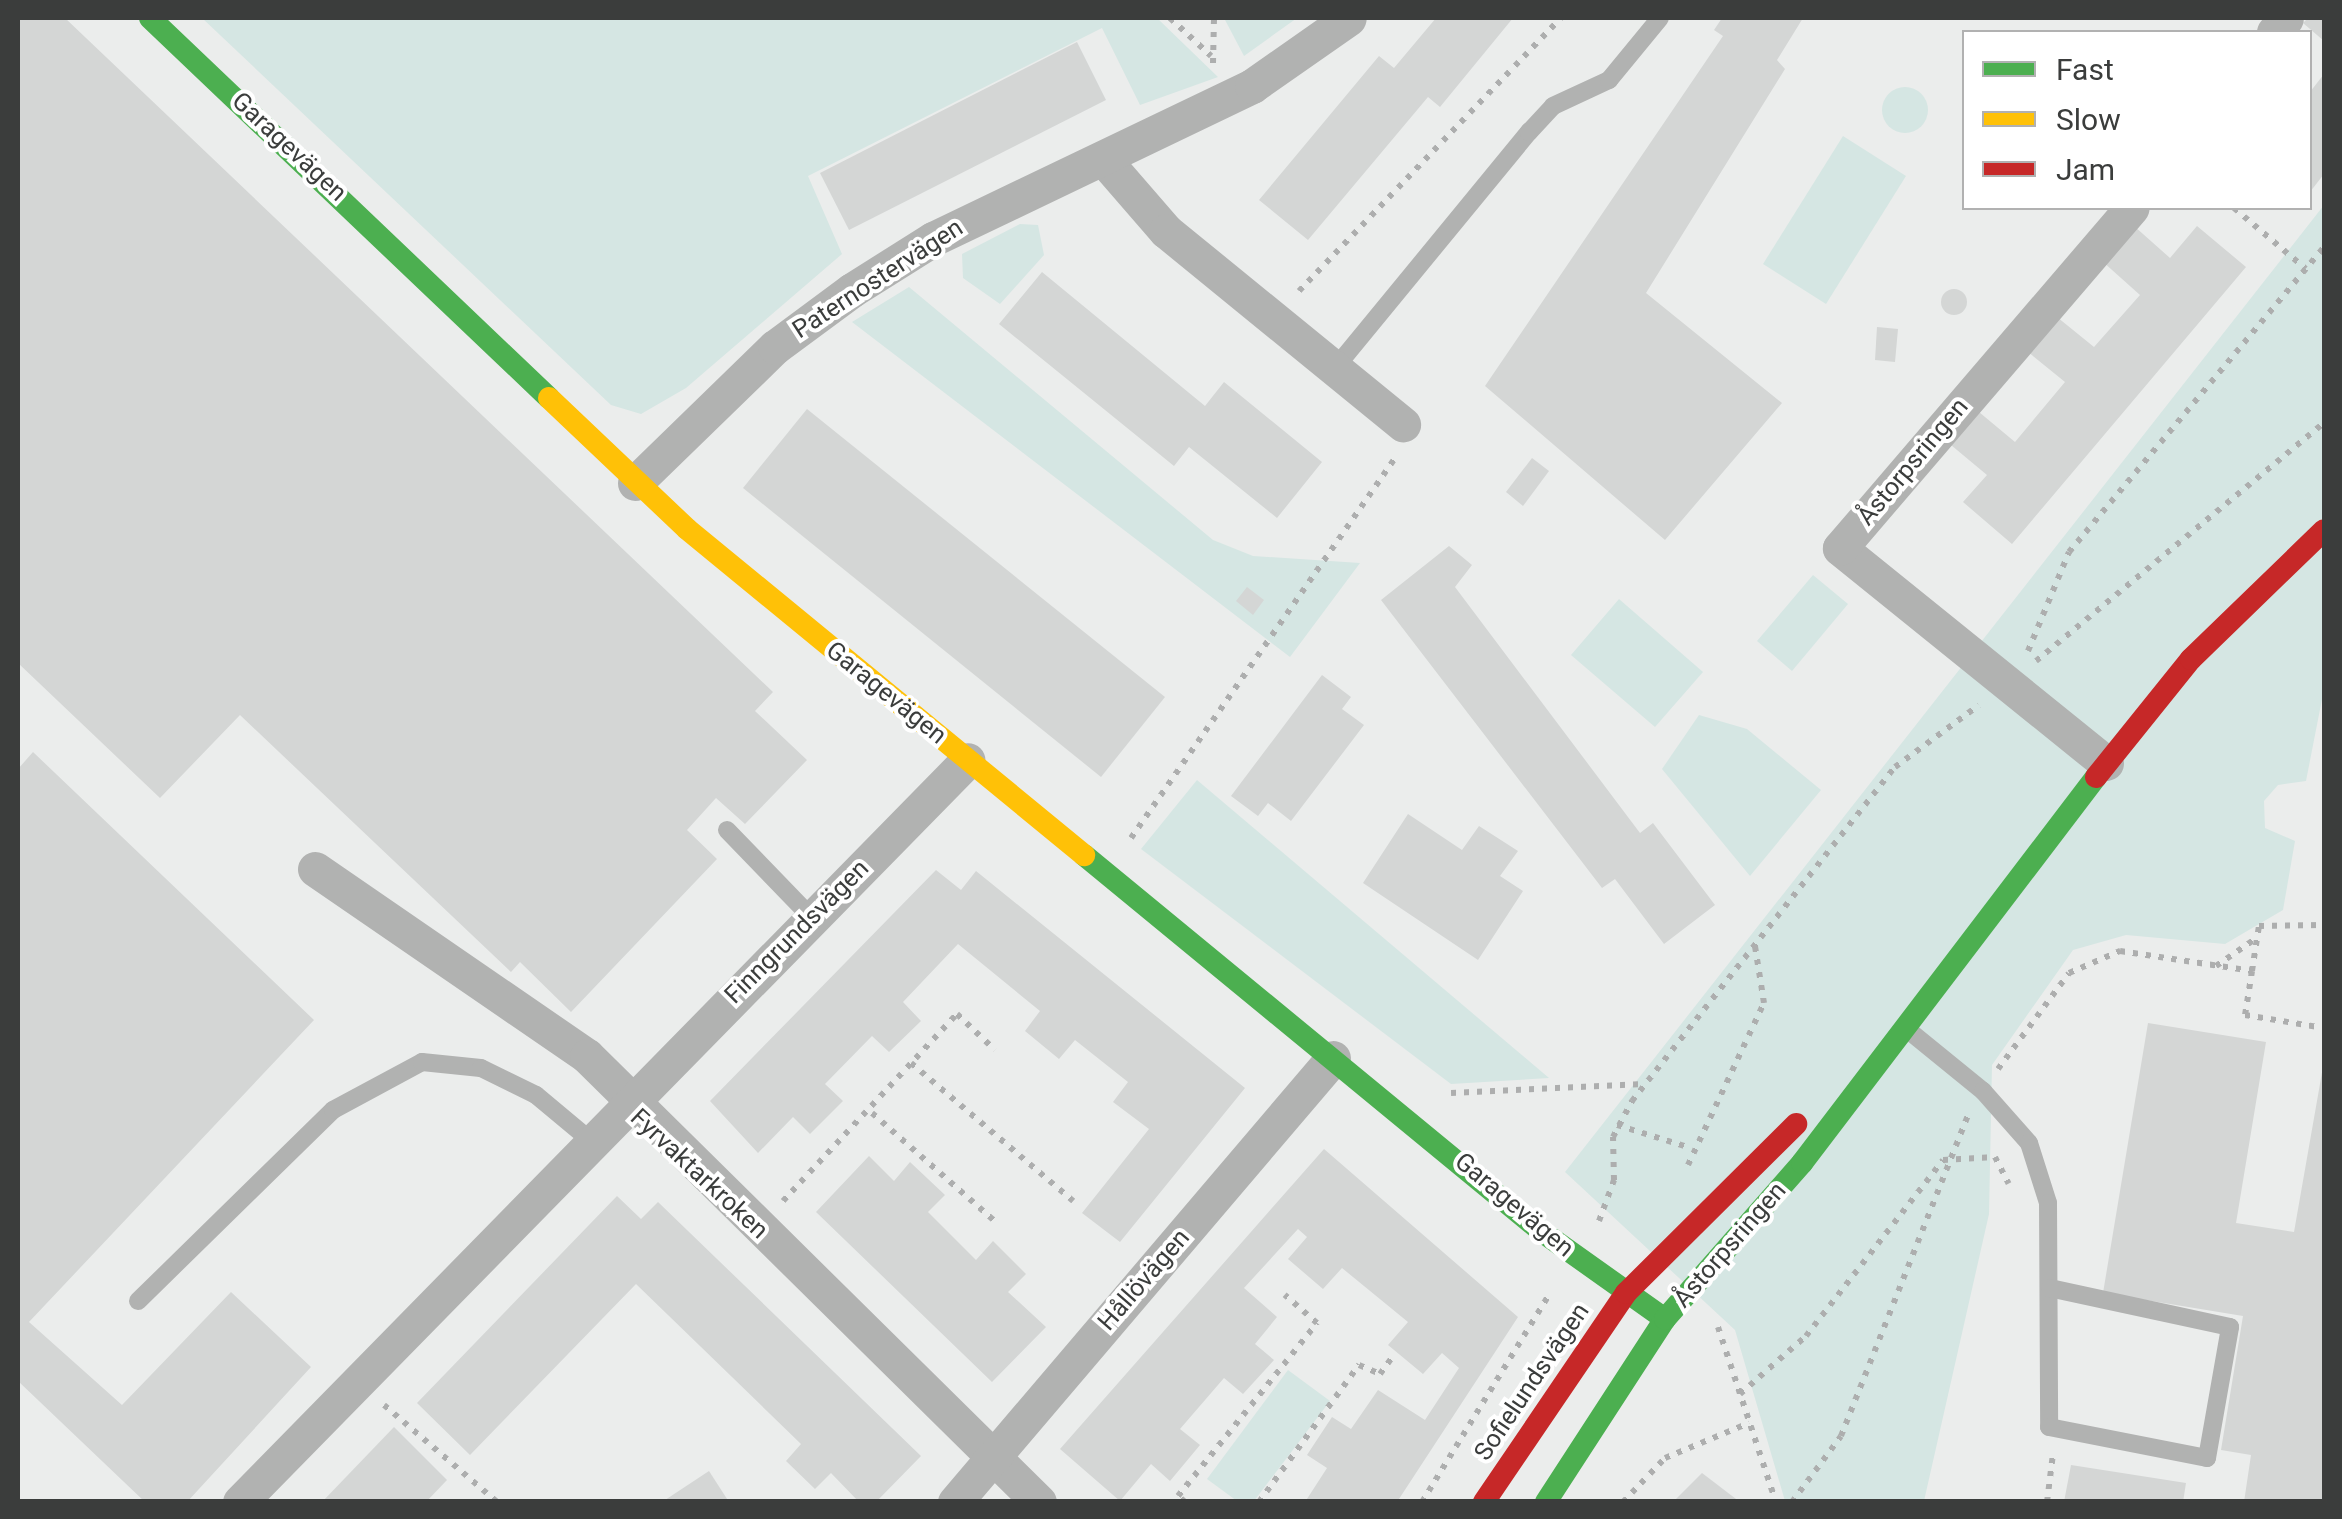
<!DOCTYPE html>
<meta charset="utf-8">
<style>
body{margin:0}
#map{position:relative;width:2342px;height:1519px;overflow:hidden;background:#ebedec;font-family:Roboto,sans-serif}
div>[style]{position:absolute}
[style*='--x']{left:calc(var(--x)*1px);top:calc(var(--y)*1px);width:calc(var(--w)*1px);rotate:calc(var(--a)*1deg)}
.green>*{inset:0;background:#d5e6e3}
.round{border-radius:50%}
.building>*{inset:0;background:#d4d6d5}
.path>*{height:6px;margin-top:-3px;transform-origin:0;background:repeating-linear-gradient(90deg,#adaeae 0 5px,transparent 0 13px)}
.lane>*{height:18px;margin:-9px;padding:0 9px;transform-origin:9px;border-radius:9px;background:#b1b2b1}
.street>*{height:35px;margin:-17.5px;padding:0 17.5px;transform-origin:17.5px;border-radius:17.5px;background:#b1b2b1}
.fast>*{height:22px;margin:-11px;padding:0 11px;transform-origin:11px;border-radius:11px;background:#4caf50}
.slow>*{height:22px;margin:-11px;padding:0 11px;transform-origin:11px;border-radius:11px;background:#ffc107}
.jam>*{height:22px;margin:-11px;padding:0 11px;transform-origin:11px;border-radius:11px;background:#c62828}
span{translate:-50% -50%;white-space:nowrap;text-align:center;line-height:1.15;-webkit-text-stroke:8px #fff;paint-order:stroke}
.street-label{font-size:25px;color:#3b3d3c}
.frame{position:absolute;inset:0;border:20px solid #3b3d3c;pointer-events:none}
.legend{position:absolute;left:1962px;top:30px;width:350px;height:180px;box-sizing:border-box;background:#fff;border:2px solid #b1b1b1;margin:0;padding:12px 18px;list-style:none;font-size:30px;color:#3b3d3c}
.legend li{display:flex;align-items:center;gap:20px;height:50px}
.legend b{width:50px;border:2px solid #b1b1b1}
</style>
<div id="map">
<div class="green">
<i style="clip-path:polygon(202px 18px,1157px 18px,1218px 77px,1140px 105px,1102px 28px,808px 176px,842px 254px,686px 388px,641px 414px,611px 405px)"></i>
<i style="clip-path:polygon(1224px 18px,1297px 18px,1244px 56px)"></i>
<i class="round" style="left:1882px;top:87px;width:46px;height:46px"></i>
<i style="clip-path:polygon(1843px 136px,1906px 176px,1826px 304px,1763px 264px)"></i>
<i style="clip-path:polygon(2324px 205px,2324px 689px,2306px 781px,2278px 785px,2264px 801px,2265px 828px,2295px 841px,2283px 910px,2225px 944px,2126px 935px,2073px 950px,1992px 1065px,1989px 1214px,1924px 1501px,1785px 1501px,1735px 1330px,1565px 1172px)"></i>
<i style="clip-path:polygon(1020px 224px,1038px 225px,1044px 255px,1000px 304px,963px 278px,962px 254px)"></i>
<i style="clip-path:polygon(909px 287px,1213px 540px,1253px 556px,1360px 563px,1290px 657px,852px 322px)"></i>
<i style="clip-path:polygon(1813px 575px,1848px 604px,1792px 671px,1757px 641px)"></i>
<i style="clip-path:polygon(1619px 599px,1703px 672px,1655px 727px,1571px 655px)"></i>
<i style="clip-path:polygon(1699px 715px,1747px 729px,1821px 790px,1750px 876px,1662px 769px)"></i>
<i style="clip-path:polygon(1197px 780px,1549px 1078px,1451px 1084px,1141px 849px)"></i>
<i style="clip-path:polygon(1288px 1370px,1330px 1401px,1254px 1501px,1237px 1501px,1207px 1479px)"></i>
</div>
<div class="building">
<i style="clip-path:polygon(18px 18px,65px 18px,773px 692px,755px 711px,807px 760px,745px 824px,716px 798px,687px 830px,717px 859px,571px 1012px,520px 962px,511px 972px,240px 715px,160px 798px,18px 663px)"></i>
<i style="clip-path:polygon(1436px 18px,1513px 18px,1440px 107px,1428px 97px,1308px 240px,1259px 200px,1379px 56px,1394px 68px)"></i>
<i style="clip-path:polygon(1722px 18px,1803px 18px,1777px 60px,1785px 69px,1646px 293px,1782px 403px,1665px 540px,1485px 386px,1723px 36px,1714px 30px)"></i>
<i style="clip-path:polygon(2308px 18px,2324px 18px,2324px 41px,2303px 23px)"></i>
<i style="clip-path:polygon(1077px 42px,1106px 100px,849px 230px,820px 173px)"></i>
<i style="clip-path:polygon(2324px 74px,2324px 174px,2310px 192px,2310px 92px)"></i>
<i style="clip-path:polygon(2134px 226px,2170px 258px,2197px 226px,2246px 267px,2012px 544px,1963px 502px,1987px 475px,1951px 445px,1979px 412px,2015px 442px,2065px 382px,2028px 352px,2057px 317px,2094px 347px,2140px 295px,2102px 261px)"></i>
<i style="clip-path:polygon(1042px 272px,1205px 406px,1224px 382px,1322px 462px,1277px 518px,1189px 447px,1174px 466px,999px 324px)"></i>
<i class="round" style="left:1941px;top:289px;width:26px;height:26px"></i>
<i style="clip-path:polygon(1877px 327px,1898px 329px,1895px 362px,1875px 360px)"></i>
<i style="clip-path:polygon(807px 409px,1165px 697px,1101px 777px,743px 488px)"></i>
<i style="clip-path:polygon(1532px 458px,1549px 471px,1523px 506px,1506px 492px)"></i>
<i style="clip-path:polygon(1449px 546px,1472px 565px,1455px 587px,1640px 833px,1653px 823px,1715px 905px,1664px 944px,1615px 879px,1602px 888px,1381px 600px)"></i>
<i style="clip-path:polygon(1247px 587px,1264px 600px,1253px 615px,1236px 601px)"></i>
<i style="clip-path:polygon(1322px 675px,1351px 697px,1342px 709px,1364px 725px,1291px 821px,1268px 803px,1258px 816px,1231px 796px)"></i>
<i style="clip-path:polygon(33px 752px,314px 1020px,29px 1322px,122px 1405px,231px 1292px,311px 1367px,187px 1502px,145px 1502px,18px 1381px,18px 769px)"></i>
<i style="clip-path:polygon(1408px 814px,1462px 850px,1479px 826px,1518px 851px,1500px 876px,1523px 891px,1478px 960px,1363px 883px)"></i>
<i style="clip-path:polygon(936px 870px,961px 890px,976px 871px,1245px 1088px,1120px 1242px,1082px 1213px,1149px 1129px,1113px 1102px,1128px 1082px,1075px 1040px,1059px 1059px,1025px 1031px,1040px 1011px,958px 944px,903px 1002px,921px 1021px,889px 1052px,872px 1036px,825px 1084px,843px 1101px,810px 1134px,793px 1117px,758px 1153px,710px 1101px)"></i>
<i style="clip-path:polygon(2148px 1023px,2266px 1042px,2236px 1223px,2294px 1232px,2324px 1061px,2324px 1502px,2244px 1502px,2251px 1455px,2221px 1450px,2243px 1316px,2103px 1293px)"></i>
<i style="clip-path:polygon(1324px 1149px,1518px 1317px,1397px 1502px,1305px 1502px,1327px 1468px,1307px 1455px,1332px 1417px,1351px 1429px,1378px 1390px,1425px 1420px,1459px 1368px,1442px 1353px,1423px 1374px,1388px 1345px,1408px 1322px,1342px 1268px,1323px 1289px,1288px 1259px,1307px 1237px,1298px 1229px,1244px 1288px,1277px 1317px,1255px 1344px,1274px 1360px,1243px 1394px,1224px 1378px,1180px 1429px,1200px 1445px,1170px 1481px,1151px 1464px,1120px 1501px,1060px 1449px)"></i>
<i style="clip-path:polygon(869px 1156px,894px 1181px,910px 1162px,945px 1195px,928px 1212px,976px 1260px,993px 1241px,1026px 1274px,1008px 1292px,1046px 1327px,992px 1382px,816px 1212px)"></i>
<i style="clip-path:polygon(617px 1196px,641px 1219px,658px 1202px,921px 1456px,876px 1502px,859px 1502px,831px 1473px,815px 1489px,786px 1461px,801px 1444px,636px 1284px,470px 1455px,417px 1403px)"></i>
<i style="clip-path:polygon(394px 1427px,447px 1480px,426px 1502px,322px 1502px)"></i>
<i style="clip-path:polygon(2071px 1465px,2186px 1483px,2183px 1502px,2064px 1502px)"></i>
<i style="clip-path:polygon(709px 1471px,729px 1502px,662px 1502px)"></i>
<i style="clip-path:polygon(1702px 1473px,1740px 1502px,1673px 1502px)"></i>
</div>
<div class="path">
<i style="--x:1170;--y:18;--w:56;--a:42.8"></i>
<i style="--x:1213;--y:63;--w:45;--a:-88.7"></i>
<i style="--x:2234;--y:208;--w:94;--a:40.3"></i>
<i style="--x:1299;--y:291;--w:378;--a:-46.2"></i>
<i style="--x:2028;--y:651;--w:107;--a:-67.5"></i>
<i style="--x:2069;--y:552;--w:398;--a:-50.1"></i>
<i style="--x:2036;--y:661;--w:374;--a:-39.6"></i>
<i style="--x:1131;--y:838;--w:463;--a:-55.2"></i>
<i style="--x:2216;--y:966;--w:51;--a:-34.6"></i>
<i style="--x:2252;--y:971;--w:46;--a:-81.2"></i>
<i style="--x:2259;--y:926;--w:64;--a:-0.9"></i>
<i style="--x:911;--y:1063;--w:213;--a:40.4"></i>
<i style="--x:1998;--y:1069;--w:119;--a:-53.5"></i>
<i style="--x:2069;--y:973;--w:56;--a:-23.3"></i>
<i style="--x:2120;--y:951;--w:134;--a:8.6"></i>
<i style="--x:2252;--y:971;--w:45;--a:99"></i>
<i style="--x:2245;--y:1015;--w:80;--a:9.3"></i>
<i style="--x:1451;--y:1093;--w:193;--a:-2.7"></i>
<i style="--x:872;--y:1113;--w:168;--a:41.4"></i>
<i style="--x:1617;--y:1125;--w:77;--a:17.3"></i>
<i style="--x:1688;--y:1165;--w:179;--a:-64.9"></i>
<i style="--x:1764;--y:1003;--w:58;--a:-99"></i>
<i style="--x:783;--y:1201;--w:255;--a:-47.1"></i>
<i style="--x:957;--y:1014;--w:52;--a:43.5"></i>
<i style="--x:1599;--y:1221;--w:44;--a:-69.9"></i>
<i style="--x:1614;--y:1180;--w:43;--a:-91.3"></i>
<i style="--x:1613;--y:1137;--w:41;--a:-62.2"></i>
<i style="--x:1632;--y:1101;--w:425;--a:-51.8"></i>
<i style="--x:1895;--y:767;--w:104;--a:-36.4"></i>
<i style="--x:1718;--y:1327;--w:184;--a:71.7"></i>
<i style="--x:1740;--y:1394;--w:88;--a:-41.3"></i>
<i style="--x:1806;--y:1336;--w:223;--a:-52.1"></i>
<i style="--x:1943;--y:1160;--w:52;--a:-3.3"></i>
<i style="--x:1995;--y:1157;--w:30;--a:63"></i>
<i style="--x:384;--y:1405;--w:149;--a:40.6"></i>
<i style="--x:1185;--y:1502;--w:9;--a:-139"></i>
<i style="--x:1178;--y:1496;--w:222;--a:-51.2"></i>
<i style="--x:1317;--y:1323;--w:43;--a:-138.8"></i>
<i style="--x:1259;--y:1502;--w:170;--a:-53.9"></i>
<i style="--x:1359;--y:1365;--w:23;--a:23"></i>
<i style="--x:1380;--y:1374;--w:22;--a:-54"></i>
<i style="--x:1422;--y:1502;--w:245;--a:-58.5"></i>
<i style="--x:1623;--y:1502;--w:61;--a:-46.3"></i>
<i style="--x:1665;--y:1458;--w:91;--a:-22.6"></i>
<i style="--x:1792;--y:1502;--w:82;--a:-53.4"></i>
<i style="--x:1841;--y:1436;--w:344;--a:-68.4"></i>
<i style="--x:2047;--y:1502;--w:48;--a:-82.9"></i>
</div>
<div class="lane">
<i style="--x:1335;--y:368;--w:306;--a:-50.6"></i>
<i style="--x:1529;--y:132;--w:35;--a:-47"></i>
<i style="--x:1553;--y:106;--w:62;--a:-24.9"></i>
<i style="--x:1609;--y:80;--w:80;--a:-50.6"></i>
<i style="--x:727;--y:830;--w:120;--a:46"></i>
<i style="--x:1908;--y:1030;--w:97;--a:39.1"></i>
<i style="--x:1983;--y:1091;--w:69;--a:48.5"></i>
<i style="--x:2029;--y:1143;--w:63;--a:72.4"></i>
<i style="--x:2048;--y:1203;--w:224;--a:89.7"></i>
<i style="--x:2049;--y:1427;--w:161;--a:11.1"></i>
<i style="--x:2207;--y:1458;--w:133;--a:-80"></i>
<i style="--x:2230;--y:1327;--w:184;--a:-167.8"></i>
<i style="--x:138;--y:1301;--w:273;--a:-44.4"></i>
<i style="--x:333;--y:1110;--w:101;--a:-28.3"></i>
<i style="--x:422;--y:1062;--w:59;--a:5.8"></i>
<i style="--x:481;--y:1068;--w:61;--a:26.1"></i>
<i style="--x:536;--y:1095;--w:70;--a:39.8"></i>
</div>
<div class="street">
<i style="--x:2274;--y:32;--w:18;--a:-49"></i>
<i style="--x:1107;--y:163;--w:90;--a:49.1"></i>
<i style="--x:1166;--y:231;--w:306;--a:39.2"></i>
<i style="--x:635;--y:483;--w:195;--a:-44.2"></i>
<i style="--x:775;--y:347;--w:96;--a:-36.5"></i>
<i style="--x:852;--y:290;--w:96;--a:-32.2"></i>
<i style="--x:933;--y:239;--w:354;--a:-25.6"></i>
<i style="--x:1252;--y:86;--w:118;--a:-35"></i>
<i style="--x:2106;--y:763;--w:342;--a:-141.1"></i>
<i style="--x:1840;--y:548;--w:448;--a:-49.4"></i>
<i style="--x:315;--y:869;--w:330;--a:34.5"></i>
<i style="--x:587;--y:1056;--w:635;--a:44.62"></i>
<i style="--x:240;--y:1502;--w:1039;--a:-45.55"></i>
<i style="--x:955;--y:1502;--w:583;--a:-49.59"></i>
</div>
<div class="fast">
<i style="--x:150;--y:18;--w:551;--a:43.6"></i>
<i style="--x:1084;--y:855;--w:592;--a:39.45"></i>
<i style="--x:1541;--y:1231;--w:152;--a:35.4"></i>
<i style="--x:1546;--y:1502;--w:218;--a:-57"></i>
<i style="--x:1665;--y:1319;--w:208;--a:-48.7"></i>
<i style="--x:1802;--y:1163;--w:485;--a:-52.7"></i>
</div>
<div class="slow">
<i style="--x:549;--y:398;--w:190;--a:43.5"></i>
<i style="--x:687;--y:529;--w:514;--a:39.39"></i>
</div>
<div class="jam">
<i style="--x:2096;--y:777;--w:151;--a:-51.2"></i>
<i style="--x:2191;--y:659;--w:185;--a:-44.1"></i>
<i style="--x:1484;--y:1502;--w:253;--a:-55.8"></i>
<i style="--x:1626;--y:1293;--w:240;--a:-44.8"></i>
</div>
<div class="street-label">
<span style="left:289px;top:147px;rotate:43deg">Garagevägen</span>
<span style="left:878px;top:279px;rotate:-33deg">Paternostervägen</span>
<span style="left:1913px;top:462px;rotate:-50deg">Åstorpsringen</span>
<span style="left:886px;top:693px;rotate:39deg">Garagevägen</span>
<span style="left:797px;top:932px;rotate:-45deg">Finngrundsvägen</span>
<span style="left:699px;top:1174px;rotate:43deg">Fyrvaktarkroken</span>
<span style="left:1514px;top:1205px;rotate:40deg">Garagevägen</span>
<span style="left:1730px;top:1245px;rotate:-49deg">Åstorpsringen</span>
<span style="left:1144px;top:1280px;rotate:-49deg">Hållövägen</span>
<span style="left:1532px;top:1382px;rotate:-56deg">Sofielundsvägen</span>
</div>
<div class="frame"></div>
<ul class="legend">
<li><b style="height:12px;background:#4caf50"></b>Fast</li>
<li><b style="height:12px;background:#ffc107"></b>Slow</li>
<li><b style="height:12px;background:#c62828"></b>Jam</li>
</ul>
</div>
